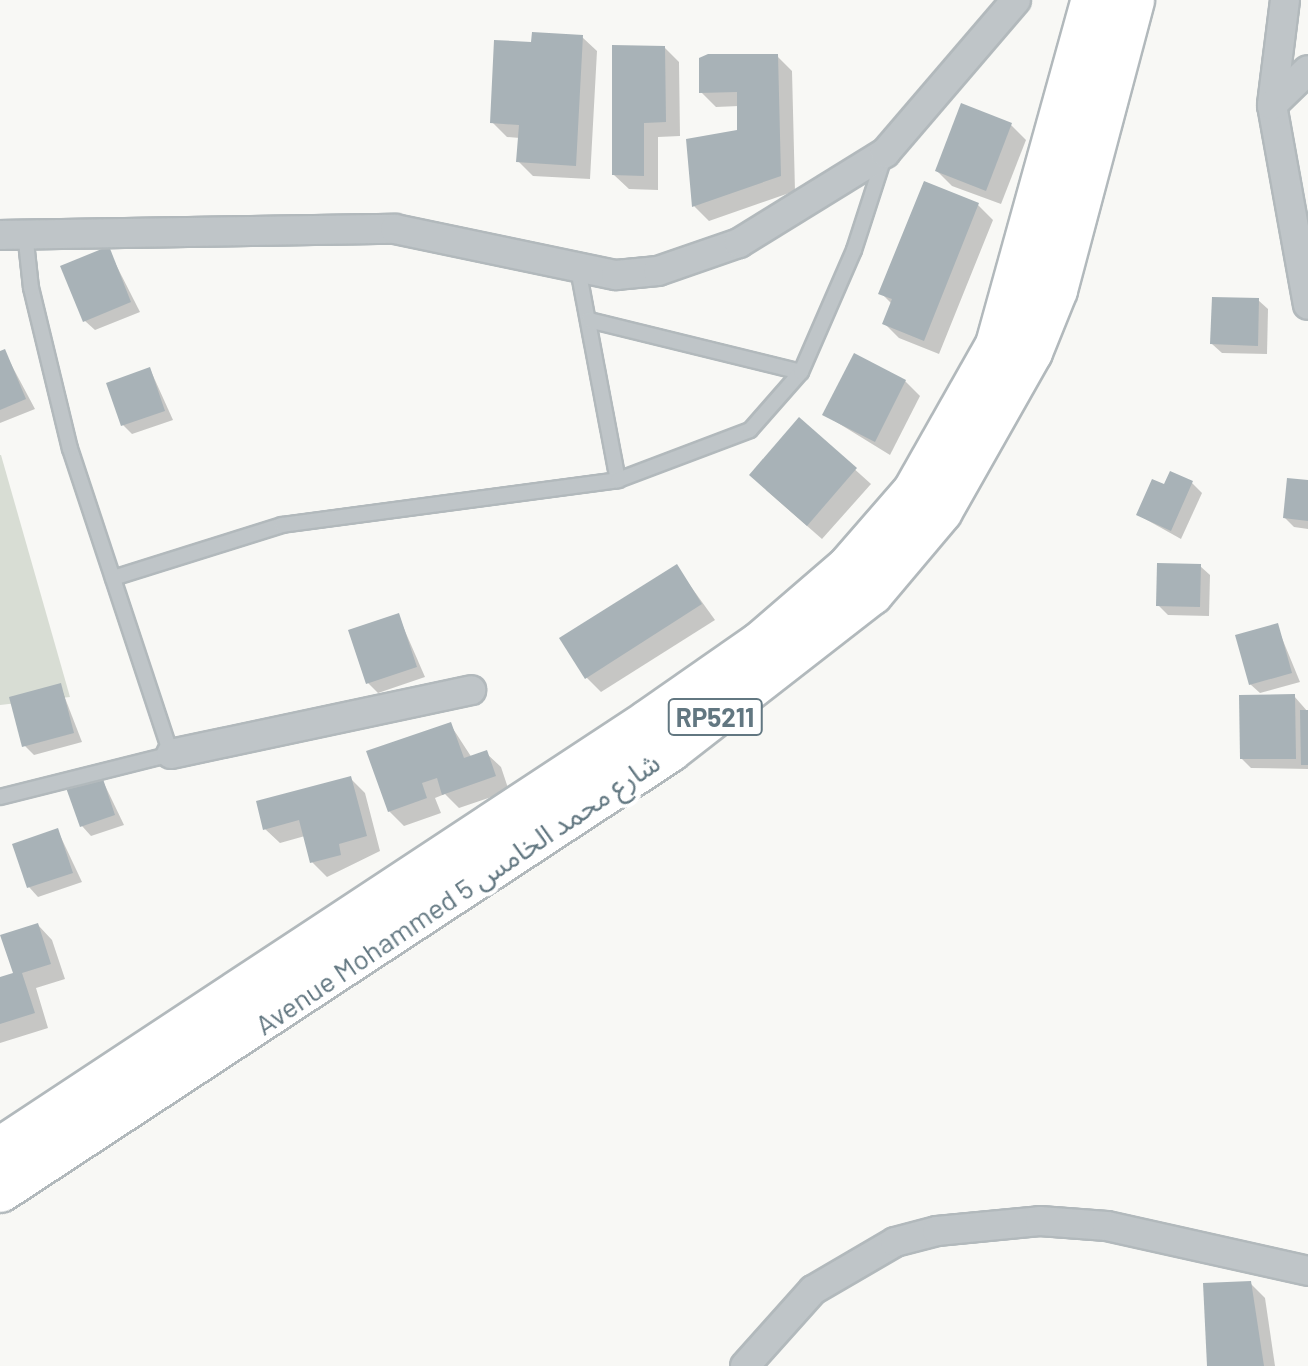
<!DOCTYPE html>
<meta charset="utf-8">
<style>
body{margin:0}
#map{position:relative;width:1308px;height:1366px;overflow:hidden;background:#f8f8f5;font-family:Barlow,"Noto Sans Arabic",sans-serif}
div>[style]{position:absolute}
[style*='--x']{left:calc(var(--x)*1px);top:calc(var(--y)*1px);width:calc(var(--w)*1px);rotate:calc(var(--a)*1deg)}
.green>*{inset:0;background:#d8ddd4}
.shadow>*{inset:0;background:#0003}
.building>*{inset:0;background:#a8b2b7}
.roads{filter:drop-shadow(2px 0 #b2b9bc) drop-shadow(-2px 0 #b2b9bc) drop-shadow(0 2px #b2b9bc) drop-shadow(0 -2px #b2b9bc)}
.lane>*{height:14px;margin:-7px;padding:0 7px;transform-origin:7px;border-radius:7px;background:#bfc5c8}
.street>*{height:28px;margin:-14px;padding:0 14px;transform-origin:14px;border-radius:14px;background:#bfc5c8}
.primary>*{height:44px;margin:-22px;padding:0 22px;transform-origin:22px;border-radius:22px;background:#fff}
span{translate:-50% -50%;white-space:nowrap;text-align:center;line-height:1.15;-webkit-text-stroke:8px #fff;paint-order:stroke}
.shield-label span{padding:2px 6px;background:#fff;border:2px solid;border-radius:6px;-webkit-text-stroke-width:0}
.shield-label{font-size:26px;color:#627781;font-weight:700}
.street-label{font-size:28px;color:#627781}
</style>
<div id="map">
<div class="green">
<i style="clip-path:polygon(0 455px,1px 455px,70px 697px,0 705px)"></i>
</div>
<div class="shadow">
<i style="clip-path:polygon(582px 37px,597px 51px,590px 179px,533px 176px,518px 161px,520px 138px,507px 137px,492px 122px,533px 44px)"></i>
<i style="clip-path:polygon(665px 48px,679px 62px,680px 136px,658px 137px,658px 190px,629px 189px,614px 175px)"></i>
<i style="clip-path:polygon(777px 56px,792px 71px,795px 191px,709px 221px,694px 206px,739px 132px,739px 106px,716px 107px,701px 92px)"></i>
<i style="clip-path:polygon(962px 106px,1011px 125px,1026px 140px,1001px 204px,952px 186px,937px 171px)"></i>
<i style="clip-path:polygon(978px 205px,993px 220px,939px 354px,899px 338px,884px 323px,892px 304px,881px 293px)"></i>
<i style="clip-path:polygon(108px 249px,140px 312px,95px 330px,85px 321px)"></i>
<i style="clip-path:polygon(1258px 300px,1268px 309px,1267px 354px,1222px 353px,1212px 344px)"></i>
<i style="clip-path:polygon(4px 351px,35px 409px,0 423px,0 352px)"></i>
<i style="clip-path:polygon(150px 369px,173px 420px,132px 434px,122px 424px)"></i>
<i style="clip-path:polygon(905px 381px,920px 396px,890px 455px,825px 415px)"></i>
<i style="clip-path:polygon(800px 420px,871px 484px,822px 539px,766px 490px)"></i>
<i style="clip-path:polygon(1308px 482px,1308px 529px,1294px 527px,1285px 518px)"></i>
<i style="clip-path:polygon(1192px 483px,1202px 493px,1181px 539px,1138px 515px,1165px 487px)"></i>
<i style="clip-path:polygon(676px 566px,715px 620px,601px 692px,586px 677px)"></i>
<i style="clip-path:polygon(1200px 566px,1210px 575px,1209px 616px,1168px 615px,1158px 605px)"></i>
<i style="clip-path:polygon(398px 615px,425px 677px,378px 693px,368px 683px)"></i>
<i style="clip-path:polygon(1277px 626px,1300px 682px,1260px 693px,1250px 684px)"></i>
<i style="clip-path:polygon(60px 685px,82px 742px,34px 755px,24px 745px)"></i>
<i style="clip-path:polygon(1294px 696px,1308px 712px,1308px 769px,1251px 768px,1242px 759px)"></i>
<i style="clip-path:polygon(450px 724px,472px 758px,486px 753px,501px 767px,509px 791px,459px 808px,445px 794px,435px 798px,441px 813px,404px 826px,389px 811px)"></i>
<i style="clip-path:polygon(100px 775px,124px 825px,91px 836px,82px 826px)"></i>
<i style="clip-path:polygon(350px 778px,365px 793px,380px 851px,327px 877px,312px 862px,305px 836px,280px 843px,265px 829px)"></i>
<i style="clip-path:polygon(58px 831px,82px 882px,38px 897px,29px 887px)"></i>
<i style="clip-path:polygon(38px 925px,52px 940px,65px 979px,36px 988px,48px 1028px,0 1043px,0 979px,15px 975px)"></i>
<i style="clip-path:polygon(1250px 1283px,1265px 1298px,1275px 1366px,1209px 1366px)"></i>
</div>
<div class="building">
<i style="clip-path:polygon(532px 32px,583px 35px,576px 166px,516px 162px,519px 125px,490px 123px,494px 40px,531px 42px)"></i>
<i style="clip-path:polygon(612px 45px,665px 46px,666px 122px,644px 123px,644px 176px,612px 175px)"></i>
<i style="clip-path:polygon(708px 54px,778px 54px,781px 176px,692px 207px,686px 139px,737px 130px,737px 92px,699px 93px,699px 58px)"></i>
<i style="clip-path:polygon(961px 103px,1012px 123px,986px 191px,935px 171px)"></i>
<i style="clip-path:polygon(924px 181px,979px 203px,924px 341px,882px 324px,892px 299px,878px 294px)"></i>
<i style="clip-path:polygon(109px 246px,131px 302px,83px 322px,60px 266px)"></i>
<i style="clip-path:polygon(1212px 297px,1259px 298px,1258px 346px,1210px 344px)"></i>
<i style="clip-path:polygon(5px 349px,26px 399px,0 410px,0 351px)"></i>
<i style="clip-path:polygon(854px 353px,906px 380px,875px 442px,822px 415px)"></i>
<i style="clip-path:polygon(150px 367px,165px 411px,121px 426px,106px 383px)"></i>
<i style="clip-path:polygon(799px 417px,857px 468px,807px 526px,749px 475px)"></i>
<i style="clip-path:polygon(1170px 471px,1193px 481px,1171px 531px,1136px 515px,1152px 479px,1164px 484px)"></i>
<i style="clip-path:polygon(1287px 478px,1308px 480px,1308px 521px,1283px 518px)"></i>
<i style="clip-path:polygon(1157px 563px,1201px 564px,1200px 607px,1156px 606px)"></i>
<i style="clip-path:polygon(677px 564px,702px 604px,585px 679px,559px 638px)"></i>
<i style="clip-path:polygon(399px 613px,417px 667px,366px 684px,348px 630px)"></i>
<i style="clip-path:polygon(1278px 623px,1292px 673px,1249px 685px,1235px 635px)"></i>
<i style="clip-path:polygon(61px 683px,74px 733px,22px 747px,9px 697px)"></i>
<i style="clip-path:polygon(1295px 694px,1296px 759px,1240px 759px,1239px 695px)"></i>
<i style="clip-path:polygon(1300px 710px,1308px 710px,1308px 765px,1301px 765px)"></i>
<i style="clip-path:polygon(451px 722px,464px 758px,487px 750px,496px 776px,442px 795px,437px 778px,422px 783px,427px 798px,388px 812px,366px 751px)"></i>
<i style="clip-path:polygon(101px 773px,115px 815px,80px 827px,65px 785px)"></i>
<i style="clip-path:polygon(351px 776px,367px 836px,339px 844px,341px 855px,310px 863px,299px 820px,263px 830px,256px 801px)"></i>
<i style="clip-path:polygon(58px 828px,73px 873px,27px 888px,12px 844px)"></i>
<i style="clip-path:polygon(38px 923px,51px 964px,22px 973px,35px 1013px,0 1024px,0 977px,13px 973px,0 935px)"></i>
<i style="clip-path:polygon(1251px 1281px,1264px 1366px,1207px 1366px,1203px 1283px)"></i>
</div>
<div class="roads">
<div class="lane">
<i style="--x:578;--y:269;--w:215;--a:79.3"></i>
<i style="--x:589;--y:320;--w:218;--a:13.8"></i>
<i style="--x:113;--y:578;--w:177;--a:-17.4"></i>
<i style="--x:282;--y:525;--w:339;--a:-7.6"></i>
<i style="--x:618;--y:480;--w:141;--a:-20.7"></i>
<i style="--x:750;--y:430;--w:77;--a:-48.7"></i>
<i style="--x:801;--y:372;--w:133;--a:-66.5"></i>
<i style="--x:854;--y:250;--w:98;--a:-72.1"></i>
<i style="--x:0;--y:797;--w:176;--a:-14.1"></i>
<i style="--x:171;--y:754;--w:321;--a:-108.3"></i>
<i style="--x:70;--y:449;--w:166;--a:-103.6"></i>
<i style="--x:31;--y:288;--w:55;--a:-96.2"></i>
</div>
<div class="street">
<i style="--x:1285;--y:0;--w:106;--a:97.1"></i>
<i style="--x:1272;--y:105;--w:203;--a:79.8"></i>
<i style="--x:1272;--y:105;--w:50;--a:-44.2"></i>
<i style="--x:0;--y:235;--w:395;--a:-0.9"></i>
<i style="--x:395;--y:229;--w:226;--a:11.8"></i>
<i style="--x:616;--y:275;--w:42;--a:-5.4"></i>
<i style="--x:658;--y:271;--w:86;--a:-19.1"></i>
<i style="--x:739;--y:243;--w:172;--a:-31.7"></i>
<i style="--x:885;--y:153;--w:201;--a:-49.4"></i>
<i style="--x:171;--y:754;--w:307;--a:-12"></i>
<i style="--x:745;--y:1366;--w:102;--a:-48.2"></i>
<i style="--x:813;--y:1290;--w:95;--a:-30.3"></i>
<i style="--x:895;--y:1242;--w:43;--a:-14.7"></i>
<i style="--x:937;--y:1231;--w:103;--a:-5.5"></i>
<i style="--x:1040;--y:1221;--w:67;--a:4.3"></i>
<i style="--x:1107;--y:1226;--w:206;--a:12.6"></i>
</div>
<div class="primary">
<i style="--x:0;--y:1150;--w:777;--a:-33.4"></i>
<i style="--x:649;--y:722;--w:136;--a:-34.9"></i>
<i style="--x:761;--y:644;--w:116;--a:-40.8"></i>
<i style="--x:849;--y:568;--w:101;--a:-49"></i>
<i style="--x:915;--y:492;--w:169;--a:-60.5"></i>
<i style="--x:998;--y:345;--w:358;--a:-74.5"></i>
<i style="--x:0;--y:1190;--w:801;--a:-33.33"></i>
<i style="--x:669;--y:750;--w:256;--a:-37.9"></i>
<i style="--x:871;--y:593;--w:107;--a:-49.9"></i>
<i style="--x:940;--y:511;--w:183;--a:-60.5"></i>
<i style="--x:1030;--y:352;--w:67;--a:-68"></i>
<i style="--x:1055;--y:290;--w:300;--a:-75.1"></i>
</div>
</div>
<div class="shield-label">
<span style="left:715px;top:717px">RP5211</span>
</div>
<div class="street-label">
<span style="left:457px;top:893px;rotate:-34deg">Avenue Mohammed 5 شارع محمد الخامس</span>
</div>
</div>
